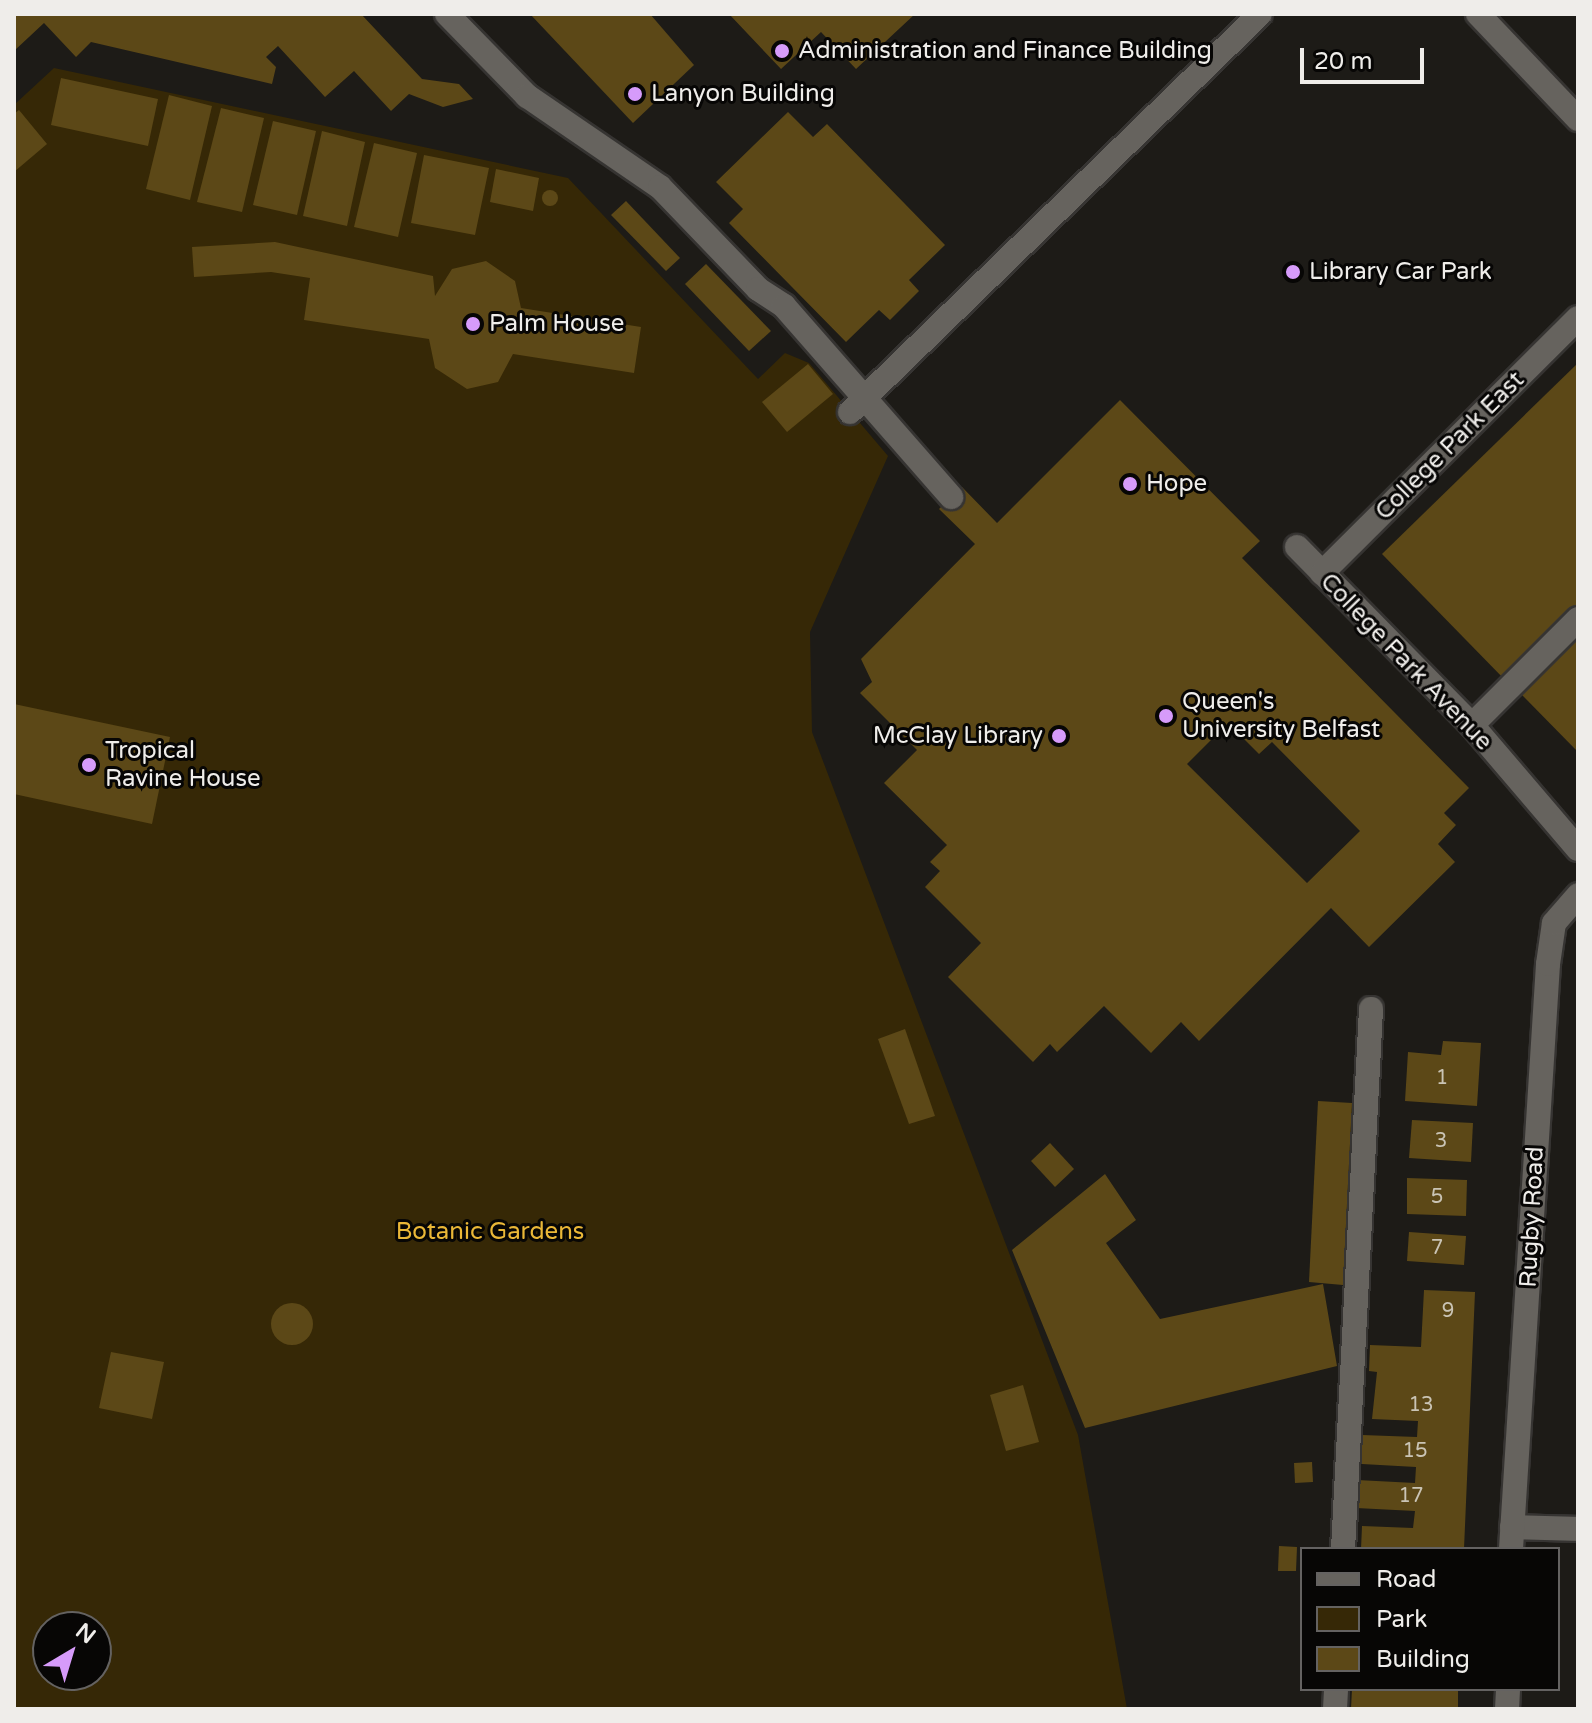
<!DOCTYPE html>
<style>
body{margin:0}
#map{position:relative;width:1592px;height:1723px;overflow:hidden;background:#1d1b17;font-family:"Varela Round",sans-serif}
div>[style]{position:absolute}
[style*='--x']{left:calc(var(--x)*1px);top:calc(var(--y)*1px);width:calc(var(--w)*1px);rotate:calc(var(--a)*1deg)}
.green>*{inset:0;background:#362806}
.building>*{inset:0;background:#5c4817}
.round{border-radius:50%}
.roads{filter:drop-shadow(2px 0 #363432) drop-shadow(-2px 0 #363432) drop-shadow(0 2px #363432) drop-shadow(0 -2px #363432)}
.minor>*{height:24px;margin:-12px;padding:0 12px;transform-origin:12px;border-radius:12px;background:#66635e}
.dots>*{width:22px;height:22px;translate:-50% -50%;box-sizing:border-box;border:4px solid #070605;border-radius:50%}
span{translate:-50% -50%;white-space:nowrap;text-align:center;line-height:1.15;-webkit-text-stroke:6px #070605;paint-order:stroke}
.number-label{font-size:20px;color:#cac4b5}
.number-label span{-webkit-text-stroke-width:0}
.poi-label{font-size:24px;color:#efedea}
.left{translate:0 -50%;text-align:left}
.right{translate:-100% -50%;text-align:right}
.street-label{font-size:24px;color:#efedea}
.park-label{font-size:24px;color:#eab737}
.frame{position:absolute;inset:0;border:16px solid #efedea;pointer-events:none}
.legend{position:absolute;left:1300px;top:1547px;width:260px;height:144px;box-sizing:border-box;background:#070605;border:2px solid #646261;margin:0;padding:10px 14px;list-style:none;font-size:24px;color:#efedea}
.legend li{display:flex;align-items:center;gap:16px;height:40px}
.legend b{width:40px;border:2px solid #646261}
.north{position:absolute;left:32px;top:1611px;width:80px;height:80px;box-sizing:border-box;background:#070605;border:2px solid #646261;border-radius:50%;rotate:38deg;font-size:22px;font-weight:700;line-height:32px;text-align:center;color:#efedea}
.north::after{content:'';display:block;margin:auto;width:28px;height:36px;background:#d69bfa;clip-path:polygon(50% 0,100% 100%,50% 72%,0 100%)}
.scale{position:absolute;left:1300px;top:48px;width:124px;height:36px;box-sizing:border-box;border:4px solid #efedea;border-top:0;padding-left:10px;font-size:24px;line-height:28px;white-space:nowrap;color:#efedea;-webkit-text-stroke:6px #070605;paint-order:stroke}
</style>
<div id="map">
<div class="green">
<i style="clip-path:polygon(evenodd,54px 68px,568px 178px,758px 379px,785px 353px,809px 363px,888px 456px,810px 632px,812px 732px,1078px 1435px,1127px 1709px,14px 1709px,14px 105px,54px 68px,48px 1627px,96px 1627px,96px 1675px,48px 1675px,48px 1627px)"></i>
</div>
<div class="building">
<i style="clip-path:polygon(14px 14px,361px 14px,422px 79px,459px 84px,473px 99px,443px 107px,409px 94px,391px 111px,354px 71px,325px 97px,278px 46px,266px 57px,276px 67px,272px 84px,91px 42px,76px 57px,44px 23px,14px 51px)"></i>
<i style="clip-path:polygon(530px 14px,650px 14px,694px 65px,633px 123px)"></i>
<i style="clip-path:polygon(729px 14px,915px 14px,856px 69px,821px 32px,781px 69px)"></i>
<i style="clip-path:polygon(61px 78px,158px 99px,148px 146px,51px 125px)"></i>
<i style="clip-path:polygon(169px 95px,212px 106px,190px 200px,146px 189px)"></i>
<i style="clip-path:polygon(221px 108px,264px 118px,242px 212px,197px 202px)"></i>
<i style="clip-path:polygon(19px 110px,47px 144px,14px 172px,14px 114px)"></i>
<i style="clip-path:polygon(788px 112px,813px 137px,827px 124px,945px 245px,909px 280px,919px 291px,890px 320px,879px 310px,846px 342px,729px 223px,743px 209px,716px 182px)"></i>
<i style="clip-path:polygon(273px 121px,316px 131px,297px 215px,253px 205px)"></i>
<i style="clip-path:polygon(322px 131px,365px 142px,347px 226px,303px 216px)"></i>
<i style="clip-path:polygon(374px 143px,417px 153px,398px 237px,354px 227px)"></i>
<i style="clip-path:polygon(424px 155px,489px 168px,475px 235px,411px 223px)"></i>
<i style="clip-path:polygon(496px 169px,539px 178px,533px 211px,490px 202px)"></i>
<i class="round" style="left:542px;top:190px;width:16px;height:16px"></i>
<i style="clip-path:polygon(626px 201px,680px 258px,666px 271px,611px 215px)"></i>
<i style="clip-path:polygon(275px 242px,433px 276px,435px 296px,452px 269px,486px 261px,515px 281px,521px 308px,641px 327px,634px 373px,513px 354px,498px 382px,467px 389px,435px 368px,429px 339px,304px 320px,310px 278px,271px 272px,194px 277px,192px 247px)"></i>
<i style="clip-path:polygon(706px 264px,771px 331px,749px 351px,685px 284px)"></i>
<i style="clip-path:polygon(1578px 363px,1578px 612px,1507px 682px,1382px 554px)"></i>
<i style="clip-path:polygon(808px 364px,833px 394px,787px 432px,762px 402px)"></i>
<i style="clip-path:polygon(evenodd,1120px 400px,1260px 541px,1242px 558px,1469px 788px,1444px 813px,1456px 825px,1438px 844px,1455px 862px,1369px 947px,1331px 908px,1199px 1041px,1181px 1022px,1151px 1053px,1104px 1006px,1057px 1052px,1050px 1044px,1033px 1062px,948px 977px,981px 943px,925px 887px,940px 871px,930px 862px,947px 845px,884px 783px,917px 750px,860px 693px,872px 682px,861px 659px,975px 544px,939px 509px,951px 497px,962px 487px,997px 523px,1120px 400px,1228px 723px,1259px 754px,1272px 742px,1360px 831px,1307px 883px,1187px 764px,1228px 723px)"></i>
<i style="clip-path:polygon(1578px 639px,1578px 752px,1521px 694px)"></i>
<i style="clip-path:polygon(14px 704px,170px 737px,152px 824px,14px 794px)"></i>
<i style="clip-path:polygon(905px 1029px,935px 1116px,909px 1124px,878px 1039px)"></i>
<i style="clip-path:polygon(1443px 1041px,1481px 1043px,1477px 1106px,1405px 1101px,1408px 1052px,1441px 1055px)"></i>
<i style="clip-path:polygon(1318px 1101px,1352px 1103px,1343px 1285px,1309px 1282px)"></i>
<i style="clip-path:polygon(1412px 1120px,1473px 1123px,1471px 1162px,1409px 1158px)"></i>
<i style="clip-path:polygon(1050px 1143px,1074px 1169px,1055px 1187px,1031px 1161px)"></i>
<i style="clip-path:polygon(1105px 1174px,1136px 1220px,1106px 1243px,1160px 1319px,1323px 1284px,1337px 1366px,1085px 1428px,1012px 1250px)"></i>
<i style="clip-path:polygon(1407px 1178px,1467px 1180px,1466px 1216px,1407px 1214px)"></i>
<i style="clip-path:polygon(1409px 1232px,1466px 1236px,1464px 1265px,1407px 1261px)"></i>
<i style="clip-path:polygon(1424px 1290px,1475px 1292px,1464px 1549px,1361px 1549px,1362px 1526px,1413px 1528px,1415px 1511px,1356px 1508px,1357px 1480px,1415px 1483px,1416px 1467px,1362px 1464px,1362px 1435px,1417px 1437px,1418px 1421px,1372px 1419px,1377px 1372px,1369px 1371px,1370px 1345px,1421px 1347px)"></i>
<i class="round" style="left:271px;top:1303px;width:42px;height:42px"></i>
<i style="clip-path:polygon(111px 1352px,164px 1362px,152px 1419px,99px 1408px)"></i>
<i style="clip-path:polygon(1023px 1385px,1039px 1442px,1006px 1451px,990px 1395px)"></i>
<i style="clip-path:polygon(1312px 1462px,1313px 1482px,1295px 1483px,1294px 1463px)"></i>
<i style="clip-path:polygon(1279px 1546px,1297px 1547px,1296px 1571px,1278px 1571px)"></i>
<i style="clip-path:polygon(1352px 1689px,1458px 1689px,1458px 1709px,1351px 1709px)"></i>
</div>
<div class="roads">
<div class="minor">
<i style="--x:447;--y:14;--w:115;--a:45.7"></i>
<i style="--x:527;--y:96;--w:161;--a:34.4"></i>
<i style="--x:660;--y:187;--w:141;--a:46.1"></i>
<i style="--x:758;--y:289;--w:31;--a:33"></i>
<i style="--x:784;--y:306;--w:254;--a:48.8"></i>
<i style="--x:1478;--y:14;--w:145;--a:46.4"></i>
<i style="--x:850;--y:412;--w:571;--a:-44.15"></i>
<i style="--x:1297;--y:547;--w:250;--a:45.5"></i>
<i style="--x:1472;--y:725;--w:163;--a:49.5"></i>
<i style="--x:1322;--y:573;--w:361;--a:-44.9"></i>
<i style="--x:1472;--y:725;--w:150;--a:-45"></i>
<i style="--x:1512;--y:1527;--w:66;--a:1.7"></i>
<i style="--x:1343;--y:1549;--w:541;--a:-87.03"></i>
<i style="--x:1511;--y:1549;--w:586;--a:-86.38"></i>
<i style="--x:1548;--y:964;--w:41;--a:-81.7"></i>
<i style="--x:1554;--y:923;--w:37;--a:-49"></i>
<i style="--x:1335;--y:1709;--w:20;--a:-87"></i>
<i style="--x:1507;--y:1709;--w:20;--a:-87"></i>
</div>
</div>
<div class="dots">
<i style="left:782px;top:51px;background:#d69bfa"></i>
<i style="left:635px;top:94px;background:#d69bfa"></i>
<i style="left:1293px;top:272px;background:#d69bfa"></i>
<i style="left:473px;top:324px;background:#d69bfa"></i>
<i style="left:1130px;top:484px;background:#d69bfa"></i>
<i style="left:1166px;top:716px;background:#d69bfa"></i>
<i style="left:1059px;top:736px;background:#d69bfa"></i>
<i style="left:89px;top:765px;background:#d69bfa"></i>
</div>
<div class="number-label">
<span style="left:1442px;top:1078px">1</span>
<span style="left:1441px;top:1141px">3</span>
<span style="left:1437px;top:1197px">5</span>
<span style="left:1437px;top:1248px">7</span>
<span style="left:1448px;top:1311px">9</span>
<span style="left:1421px;top:1405px">13</span>
<span style="left:1415px;top:1451px">15</span>
<span style="left:1411px;top:1496px">17</span>
</div>
<div class="poi-label">
<span class="left" style="left:798px;top:51px">Administration and Finance Building</span>
<span class="left" style="left:651px;top:94px">Lanyon Building</span>
<span class="left" style="left:1309px;top:272px">Library Car Park</span>
<span class="left" style="left:489px;top:324px">Palm House</span>
<span class="left" style="left:1146px;top:484px">Hope</span>
<span class="left" style="left:1182px;top:716px">Queen's<br>University Belfast</span>
<span class="right" style="left:1043px;top:736px">McClay Library</span>
<span class="left" style="left:105px;top:765px">Tropical<br>Ravine House</span>
</div>
<div class="street-label">
<span style="left:1450px;top:446px;rotate:-45deg">College Park East</span>
<span style="left:1406px;top:662px;rotate:46deg">College Park Avenue</span>
<span style="left:1532px;top:1217px;rotate:-87deg">Rugby Road</span>
</div>
<div class="park-label">
<span style="left:490px;top:1232px">Botanic Gardens</span>
</div>
<div class="frame"></div>
<ul class="legend">
<li><b style="height:10px;background:#66635e"></b>Road</li>
<li><b style="height:22px;background:#362806"></b>Park</li>
<li><b style="height:22px;background:#5c4817"></b>Building</li>
</ul>
<div class="north">N</div>
<div class="scale">20 m</div>
</div>
